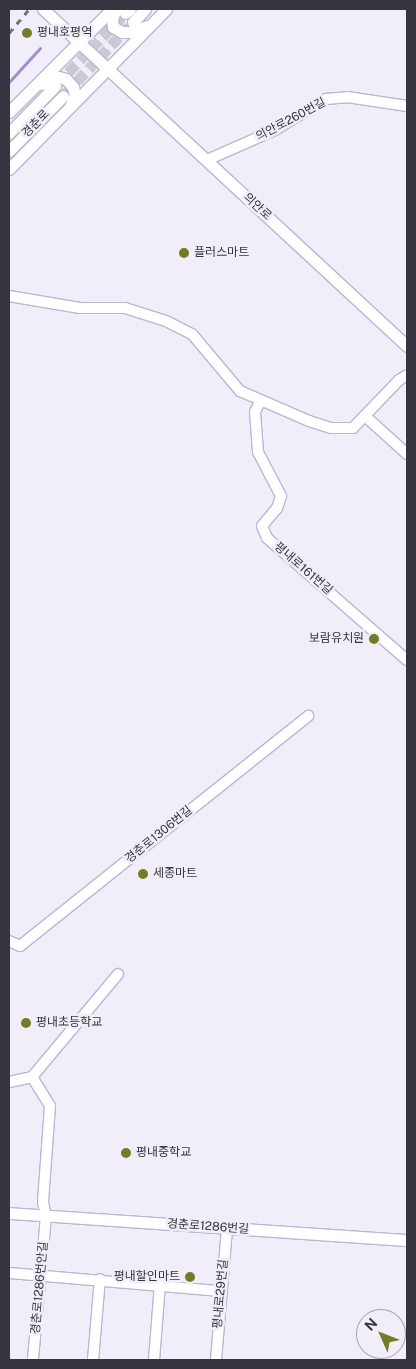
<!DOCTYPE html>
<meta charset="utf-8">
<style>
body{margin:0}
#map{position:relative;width:416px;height:1369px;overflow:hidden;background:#f1eefa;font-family:"Public Sans","Noto Sans KR",sans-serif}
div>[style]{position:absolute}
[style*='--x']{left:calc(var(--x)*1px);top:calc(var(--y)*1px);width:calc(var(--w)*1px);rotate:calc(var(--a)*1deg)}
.stream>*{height:3px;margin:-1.5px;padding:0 1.5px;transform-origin:1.5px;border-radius:1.5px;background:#9e91c9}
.tertiary-tunnel>*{height:11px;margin-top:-5.5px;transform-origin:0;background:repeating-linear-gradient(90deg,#ccc9d5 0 11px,transparent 0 16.5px)}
.roads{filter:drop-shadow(1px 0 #bcb6d3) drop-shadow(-1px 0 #bcb6d3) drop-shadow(0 1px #bcb6d3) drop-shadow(0 -1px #bcb6d3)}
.minor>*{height:10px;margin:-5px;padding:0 5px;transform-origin:5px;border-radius:5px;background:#fff}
.tertiary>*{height:11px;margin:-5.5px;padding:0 5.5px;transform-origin:5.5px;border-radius:5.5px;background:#fff}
.rail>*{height:3px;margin-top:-1.5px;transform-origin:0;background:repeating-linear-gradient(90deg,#72707b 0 6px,transparent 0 12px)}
.dots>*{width:14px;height:14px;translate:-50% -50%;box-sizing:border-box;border:2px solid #f1eefa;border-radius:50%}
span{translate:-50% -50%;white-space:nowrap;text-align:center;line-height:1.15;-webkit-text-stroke:5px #f1eefa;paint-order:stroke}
.poi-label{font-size:12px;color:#36343f}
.left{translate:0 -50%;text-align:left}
.right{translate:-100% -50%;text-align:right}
.street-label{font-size:12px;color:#36343f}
.frame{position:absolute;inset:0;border:10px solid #36343f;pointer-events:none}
.north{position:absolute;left:356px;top:1309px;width:50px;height:50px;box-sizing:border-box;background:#f1eefa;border:1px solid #a6a4af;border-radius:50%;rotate:314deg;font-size:14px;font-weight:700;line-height:20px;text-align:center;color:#36343f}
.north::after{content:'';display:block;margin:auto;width:18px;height:22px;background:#747c27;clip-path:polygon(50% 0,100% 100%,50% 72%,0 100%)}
</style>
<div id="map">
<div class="stream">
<i style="--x:9;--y:82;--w:46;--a:-47.6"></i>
</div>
<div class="tertiary-tunnel">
<i style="--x:57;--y:84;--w:98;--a:-46.2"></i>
<i style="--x:66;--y:93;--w:92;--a:-46.8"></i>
</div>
<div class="roads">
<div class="minor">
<i style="--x:207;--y:160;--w:74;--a:-23.8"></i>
<i style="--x:275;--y:130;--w:60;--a:-31.3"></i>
<i style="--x:326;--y:99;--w:21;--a:-5"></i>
<i style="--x:347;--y:97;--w:61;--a:8.5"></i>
<i style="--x:9;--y:296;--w:72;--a:9.6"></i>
<i style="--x:80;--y:308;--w:45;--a:0"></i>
<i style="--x:125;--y:308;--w:43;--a:17.6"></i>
<i style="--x:166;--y:321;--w:29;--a:27"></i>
<i style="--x:192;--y:334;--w:75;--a:49.9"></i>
<i style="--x:240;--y:391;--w:75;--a:23.5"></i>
<i style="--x:309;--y:421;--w:23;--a:18"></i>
<i style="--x:331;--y:428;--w:22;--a:0"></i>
<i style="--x:353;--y:428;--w:66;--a:-46.2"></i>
<i style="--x:399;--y:380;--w:9;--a:-32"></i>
<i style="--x:261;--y:400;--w:13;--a:117"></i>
<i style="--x:255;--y:412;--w:40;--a:85.7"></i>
<i style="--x:258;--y:452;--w:50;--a:62.4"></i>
<i style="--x:281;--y:496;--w:13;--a:108"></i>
<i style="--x:277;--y:508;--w:23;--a:130"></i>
<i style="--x:262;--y:526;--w:13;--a:67"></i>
<i style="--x:267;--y:538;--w:186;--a:41.1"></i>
<i style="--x:365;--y:416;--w:57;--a:42.1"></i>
<i style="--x:9;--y:941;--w:12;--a:24"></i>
<i style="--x:20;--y:946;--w:369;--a:-38.6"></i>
<i style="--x:32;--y:1077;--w:34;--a:58"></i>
<i style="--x:50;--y:1106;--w:96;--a:94.2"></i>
<i style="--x:43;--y:1202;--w:14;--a:78"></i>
<i style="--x:46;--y:1216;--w:145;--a:95.2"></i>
<i style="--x:9;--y:1082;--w:24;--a:-12"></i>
<i style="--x:32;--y:1077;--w:134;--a:-50.1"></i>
<i style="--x:9;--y:1273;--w:213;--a:4.9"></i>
<i style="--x:93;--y:1360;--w:81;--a:-85.1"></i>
<i style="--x:154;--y:1360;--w:76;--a:-85.5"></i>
<i style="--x:216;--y:1360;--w:132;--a:-85.2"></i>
</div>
<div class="tertiary">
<i style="--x:43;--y:9;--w:496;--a:42.8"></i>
<i style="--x:116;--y:9;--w:11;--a:112"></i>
<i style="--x:112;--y:19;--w:8;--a:83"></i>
<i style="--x:113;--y:27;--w:10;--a:29"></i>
<i style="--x:122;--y:32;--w:7;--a:0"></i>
<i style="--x:129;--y:32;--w:19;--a:-18"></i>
<i style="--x:125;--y:13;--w:6;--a:-39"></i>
<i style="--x:133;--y:22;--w:18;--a:-47"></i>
<i style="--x:41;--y:84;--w:19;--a:-21"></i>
<i style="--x:59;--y:77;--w:7;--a:16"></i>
<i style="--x:66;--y:79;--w:11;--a:49"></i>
<i style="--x:73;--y:87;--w:8;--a:76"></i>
<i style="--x:75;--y:95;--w:11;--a:112"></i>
<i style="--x:9;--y:112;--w:146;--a:-45"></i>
<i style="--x:9;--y:133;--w:66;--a:-45.6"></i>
<i style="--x:9;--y:151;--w:77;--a:-45.5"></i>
<i style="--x:9;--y:169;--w:224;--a:-45.5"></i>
<i style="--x:9;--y:1213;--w:399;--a:3.9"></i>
</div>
</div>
<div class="rail">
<i style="--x:9;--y:33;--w:31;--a:-50"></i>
</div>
<div class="dots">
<i style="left:27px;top:33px;background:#747c27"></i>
<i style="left:184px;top:253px;background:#747c27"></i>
<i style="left:374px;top:639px;background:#747c27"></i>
<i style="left:143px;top:874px;background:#747c27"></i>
<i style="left:26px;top:1023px;background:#747c27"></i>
<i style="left:126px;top:1153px;background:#747c27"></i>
<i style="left:190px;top:1277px;background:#747c27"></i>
</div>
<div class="poi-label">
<span class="left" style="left:37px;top:33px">평내호평역</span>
<span class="left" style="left:194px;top:253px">플러스마트</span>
<span class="right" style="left:364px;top:639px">보람유치원</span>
<span class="left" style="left:153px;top:874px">세종마트</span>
<span class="left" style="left:36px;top:1023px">평내초등학교</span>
<span class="left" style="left:136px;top:1153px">평내중학교</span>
<span class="right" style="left:180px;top:1277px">평내할인마트</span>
</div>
<div class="street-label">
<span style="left:291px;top:120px;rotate:-28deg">의안로260번길</span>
<span style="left:36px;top:124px;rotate:-46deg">경춘로</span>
<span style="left:257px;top:207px;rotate:43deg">의안로</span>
<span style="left:303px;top:569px;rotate:41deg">평내로161번길</span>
<span style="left:159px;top:835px;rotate:-39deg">경춘로1306번길</span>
<span style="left:208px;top:1227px;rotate:4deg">경춘로1286번길</span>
<span style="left:40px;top:1288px;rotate:-85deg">경춘로1286번안길</span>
<span style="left:221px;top:1294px;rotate:-85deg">평내로29번길</span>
</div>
<div class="frame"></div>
<div class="north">N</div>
</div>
